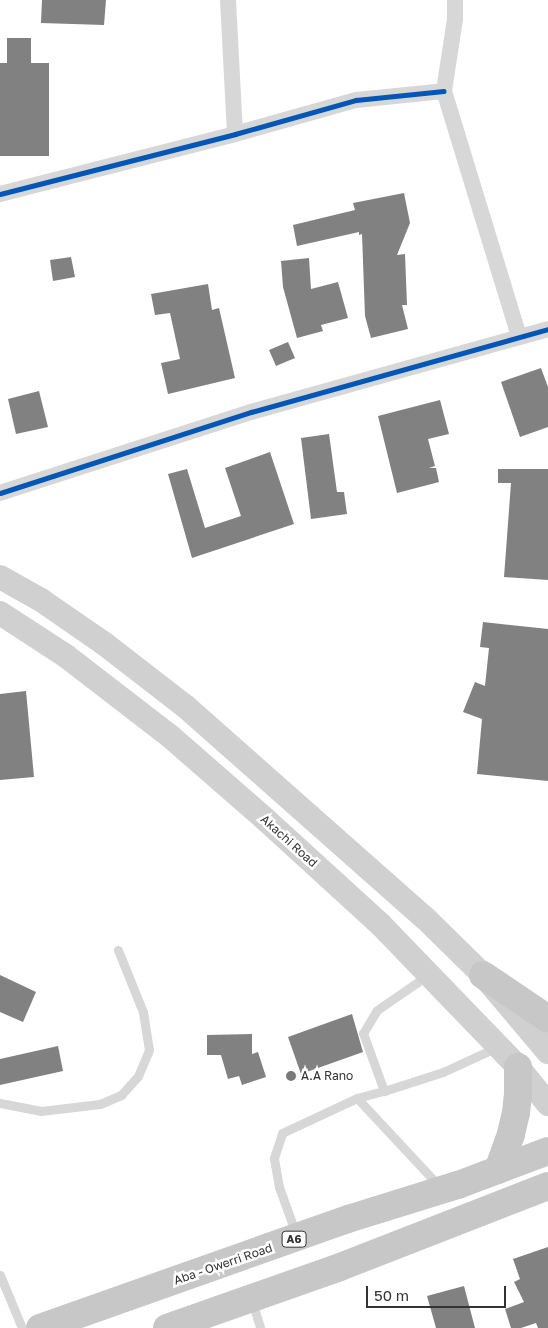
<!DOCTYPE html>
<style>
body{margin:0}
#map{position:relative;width:548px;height:1328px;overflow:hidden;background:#fff;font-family:"Golos Text",sans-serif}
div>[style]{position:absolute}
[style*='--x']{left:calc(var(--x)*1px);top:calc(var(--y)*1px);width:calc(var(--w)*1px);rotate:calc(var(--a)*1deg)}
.building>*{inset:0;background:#818181}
.service>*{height:9px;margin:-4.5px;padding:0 4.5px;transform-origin:4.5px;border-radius:4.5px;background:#d7d7d7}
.minor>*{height:16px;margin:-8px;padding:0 8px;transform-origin:8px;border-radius:8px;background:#d7d7d7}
.secondary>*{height:24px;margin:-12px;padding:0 12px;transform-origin:12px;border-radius:12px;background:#d0d0d0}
.trunk>*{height:28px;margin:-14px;padding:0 14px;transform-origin:14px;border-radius:14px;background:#c7c7c7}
.cycleway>*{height:5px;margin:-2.5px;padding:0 2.5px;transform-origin:2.5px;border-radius:2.5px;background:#0057b8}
.dots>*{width:14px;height:14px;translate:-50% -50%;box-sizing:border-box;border:2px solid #fff;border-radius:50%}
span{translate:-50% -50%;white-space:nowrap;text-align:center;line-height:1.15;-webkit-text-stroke:5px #fff;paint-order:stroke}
.shield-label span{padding:1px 4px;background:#fff;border:1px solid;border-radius:4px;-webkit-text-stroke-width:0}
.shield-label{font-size:11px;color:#333;font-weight:700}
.street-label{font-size:12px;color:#333}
.poi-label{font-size:12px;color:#333}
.left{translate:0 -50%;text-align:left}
.scale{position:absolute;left:366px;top:1286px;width:140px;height:22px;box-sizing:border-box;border:2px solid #333;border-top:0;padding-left:6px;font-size:15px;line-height:18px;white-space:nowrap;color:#333;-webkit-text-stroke:4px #fff;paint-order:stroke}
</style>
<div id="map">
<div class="building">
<i style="clip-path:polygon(42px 0,106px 0,104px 25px,41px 23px)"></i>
<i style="clip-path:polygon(7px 38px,31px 38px,31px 63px,49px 63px,49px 156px,0 156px,0 63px,7px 63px)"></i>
<i style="clip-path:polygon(404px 193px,410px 223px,397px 255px,405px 254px,407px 305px,402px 305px,408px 329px,371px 338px,365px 316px,362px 234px,359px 235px,359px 232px,297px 246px,293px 225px,355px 210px,353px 203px)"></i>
<i style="clip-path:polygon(71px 257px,75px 277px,53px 281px,50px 260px)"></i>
<i style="clip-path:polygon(309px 258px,311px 289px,338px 282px,348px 318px,321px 325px,323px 331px,297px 338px,283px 287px,281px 261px)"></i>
<i style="clip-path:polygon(208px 284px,212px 310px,219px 308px,235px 378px,168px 394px,161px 363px,180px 359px,170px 313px,155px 315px,151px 294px)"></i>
<i style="clip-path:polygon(288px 342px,295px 358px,276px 366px,269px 350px)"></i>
<i style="clip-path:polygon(541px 368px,548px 387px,548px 427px,520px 437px,501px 382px)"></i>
<i style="clip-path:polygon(39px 391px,48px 427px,16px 434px,8px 399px)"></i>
<i style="clip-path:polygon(440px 400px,449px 434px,428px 439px,435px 466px,429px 468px,436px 468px,439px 482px,397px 493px,378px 416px)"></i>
<i style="clip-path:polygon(329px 434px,337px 492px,344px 492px,347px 514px,311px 519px,301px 438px)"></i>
<i style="clip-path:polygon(270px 452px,294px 524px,192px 558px,168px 474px,187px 469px,205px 528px,241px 516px,225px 468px)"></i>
<i style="clip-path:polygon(498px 469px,548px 469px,548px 580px,504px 577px,511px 483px,498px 483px)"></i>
<i style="clip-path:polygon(483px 622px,548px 629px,548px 781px,477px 774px,482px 719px,463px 712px,475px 682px,485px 686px,489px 648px,480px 647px)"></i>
<i style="clip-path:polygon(26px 691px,34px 777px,0 780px,0 694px)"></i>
<i style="clip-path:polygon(0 975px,36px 992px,23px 1022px,0 1012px)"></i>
<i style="clip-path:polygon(352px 1014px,363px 1052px,301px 1074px,288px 1037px)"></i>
<i style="clip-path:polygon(252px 1034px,252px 1054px,258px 1052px,266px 1077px,242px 1085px,239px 1076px,228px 1079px,221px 1055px,207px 1055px,207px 1035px)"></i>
<i style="clip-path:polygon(58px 1046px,63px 1071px,0 1085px,0 1059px)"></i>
<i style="clip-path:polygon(548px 1247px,548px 1328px,538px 1328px,536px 1323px,521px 1328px,511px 1328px,505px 1309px,524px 1302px,514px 1282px,520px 1279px,513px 1259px)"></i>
<i style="clip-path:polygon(464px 1286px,475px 1328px,436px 1328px,427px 1296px)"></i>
</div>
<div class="service">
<i style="--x:428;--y:975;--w:62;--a:145.5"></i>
<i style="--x:377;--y:1010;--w:27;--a:121"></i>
<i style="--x:363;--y:1033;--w:62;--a:70.1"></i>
<i style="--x:384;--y:1091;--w:62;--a:-17.9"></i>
<i style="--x:443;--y:1072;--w:60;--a:-24.8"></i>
<i style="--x:357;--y:1098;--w:28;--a:-15"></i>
<i style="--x:0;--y:1103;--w:42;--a:11"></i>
<i style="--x:41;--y:1111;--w:59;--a:-6.8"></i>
<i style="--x:100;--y:1104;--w:23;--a:-23"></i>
<i style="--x:121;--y:1095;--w:25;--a:-48"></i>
<i style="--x:138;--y:1076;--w:28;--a:-67"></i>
<i style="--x:149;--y:1050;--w:38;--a:-99"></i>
<i style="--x:143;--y:1012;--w:67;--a:-112"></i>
<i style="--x:296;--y:1234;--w:50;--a:-109.9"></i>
<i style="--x:279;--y:1187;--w:29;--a:-100"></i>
<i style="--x:274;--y:1158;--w:26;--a:-72"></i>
<i style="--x:282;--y:1133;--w:83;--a:-25"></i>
<i style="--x:357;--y:1098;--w:120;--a:47"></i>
<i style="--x:0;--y:1275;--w:57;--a:67.5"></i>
<i style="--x:252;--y:1301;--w:28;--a:73"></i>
</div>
<div class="minor">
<i style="--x:228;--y:0;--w:134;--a:87"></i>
<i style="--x:455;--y:0;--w:19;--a:90"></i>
<i style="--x:455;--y:19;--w:73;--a:98.7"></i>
<i style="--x:444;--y:91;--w:257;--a:73"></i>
<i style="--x:0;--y:194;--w:243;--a:-14.3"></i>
<i style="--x:235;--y:134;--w:126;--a:-15.7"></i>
<i style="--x:356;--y:100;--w:88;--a:-5.8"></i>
<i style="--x:0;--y:493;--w:264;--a:-17.9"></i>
<i style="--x:251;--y:412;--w:308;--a:-15.6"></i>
</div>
<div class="secondary">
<i style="--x:0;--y:577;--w:47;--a:29.3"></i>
<i style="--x:41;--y:600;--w:79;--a:34.7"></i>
<i style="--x:106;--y:645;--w:100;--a:37.7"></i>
<i style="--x:185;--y:706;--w:320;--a:41.5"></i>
<i style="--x:425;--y:918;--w:81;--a:44.5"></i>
<i style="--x:483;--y:975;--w:101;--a:49.8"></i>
<i style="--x:0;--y:613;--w:79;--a:33.1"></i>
<i style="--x:66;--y:656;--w:133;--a:37.6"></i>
<i style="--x:171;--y:737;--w:125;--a:41.1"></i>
<i style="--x:265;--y:819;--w:157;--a:42.4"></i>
<i style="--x:381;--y:925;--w:197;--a:46"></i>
<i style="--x:518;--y:1067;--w:48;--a:51"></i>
</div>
<div class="trunk">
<i style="--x:483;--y:975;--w:78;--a:34.1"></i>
<i style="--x:498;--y:1170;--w:38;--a:-70"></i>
<i style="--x:511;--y:1134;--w:22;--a:-77"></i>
<i style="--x:516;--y:1113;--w:19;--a:-84"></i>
<i style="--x:518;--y:1094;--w:27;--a:-90"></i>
<i style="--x:40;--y:1328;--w:327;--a:-19.5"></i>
<i style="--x:348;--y:1219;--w:115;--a:-17.2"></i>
<i style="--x:458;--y:1185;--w:96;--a:-20.7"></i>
<i style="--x:167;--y:1328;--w:183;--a:-19.4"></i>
<i style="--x:340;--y:1267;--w:223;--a:-21.3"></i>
</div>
<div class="cycleway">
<i style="--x:0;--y:194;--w:243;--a:-14.3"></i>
<i style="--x:235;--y:134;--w:126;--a:-15.7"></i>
<i style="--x:356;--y:100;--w:88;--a:-5.8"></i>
<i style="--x:0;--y:493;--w:264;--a:-17.9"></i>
<i style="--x:251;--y:412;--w:308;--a:-15.6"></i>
</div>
<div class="dots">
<i style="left:291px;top:1076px;background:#7a7a7a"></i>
</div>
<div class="shield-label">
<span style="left:294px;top:1239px">A6</span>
</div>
<div class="street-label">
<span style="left:289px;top:841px;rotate:42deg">Akachi Road</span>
<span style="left:223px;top:1264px;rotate:-19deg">Aba - Owerri Road</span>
</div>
<div class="poi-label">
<span class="left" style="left:301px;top:1076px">A.A Rano</span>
</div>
<div class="scale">50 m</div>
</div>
